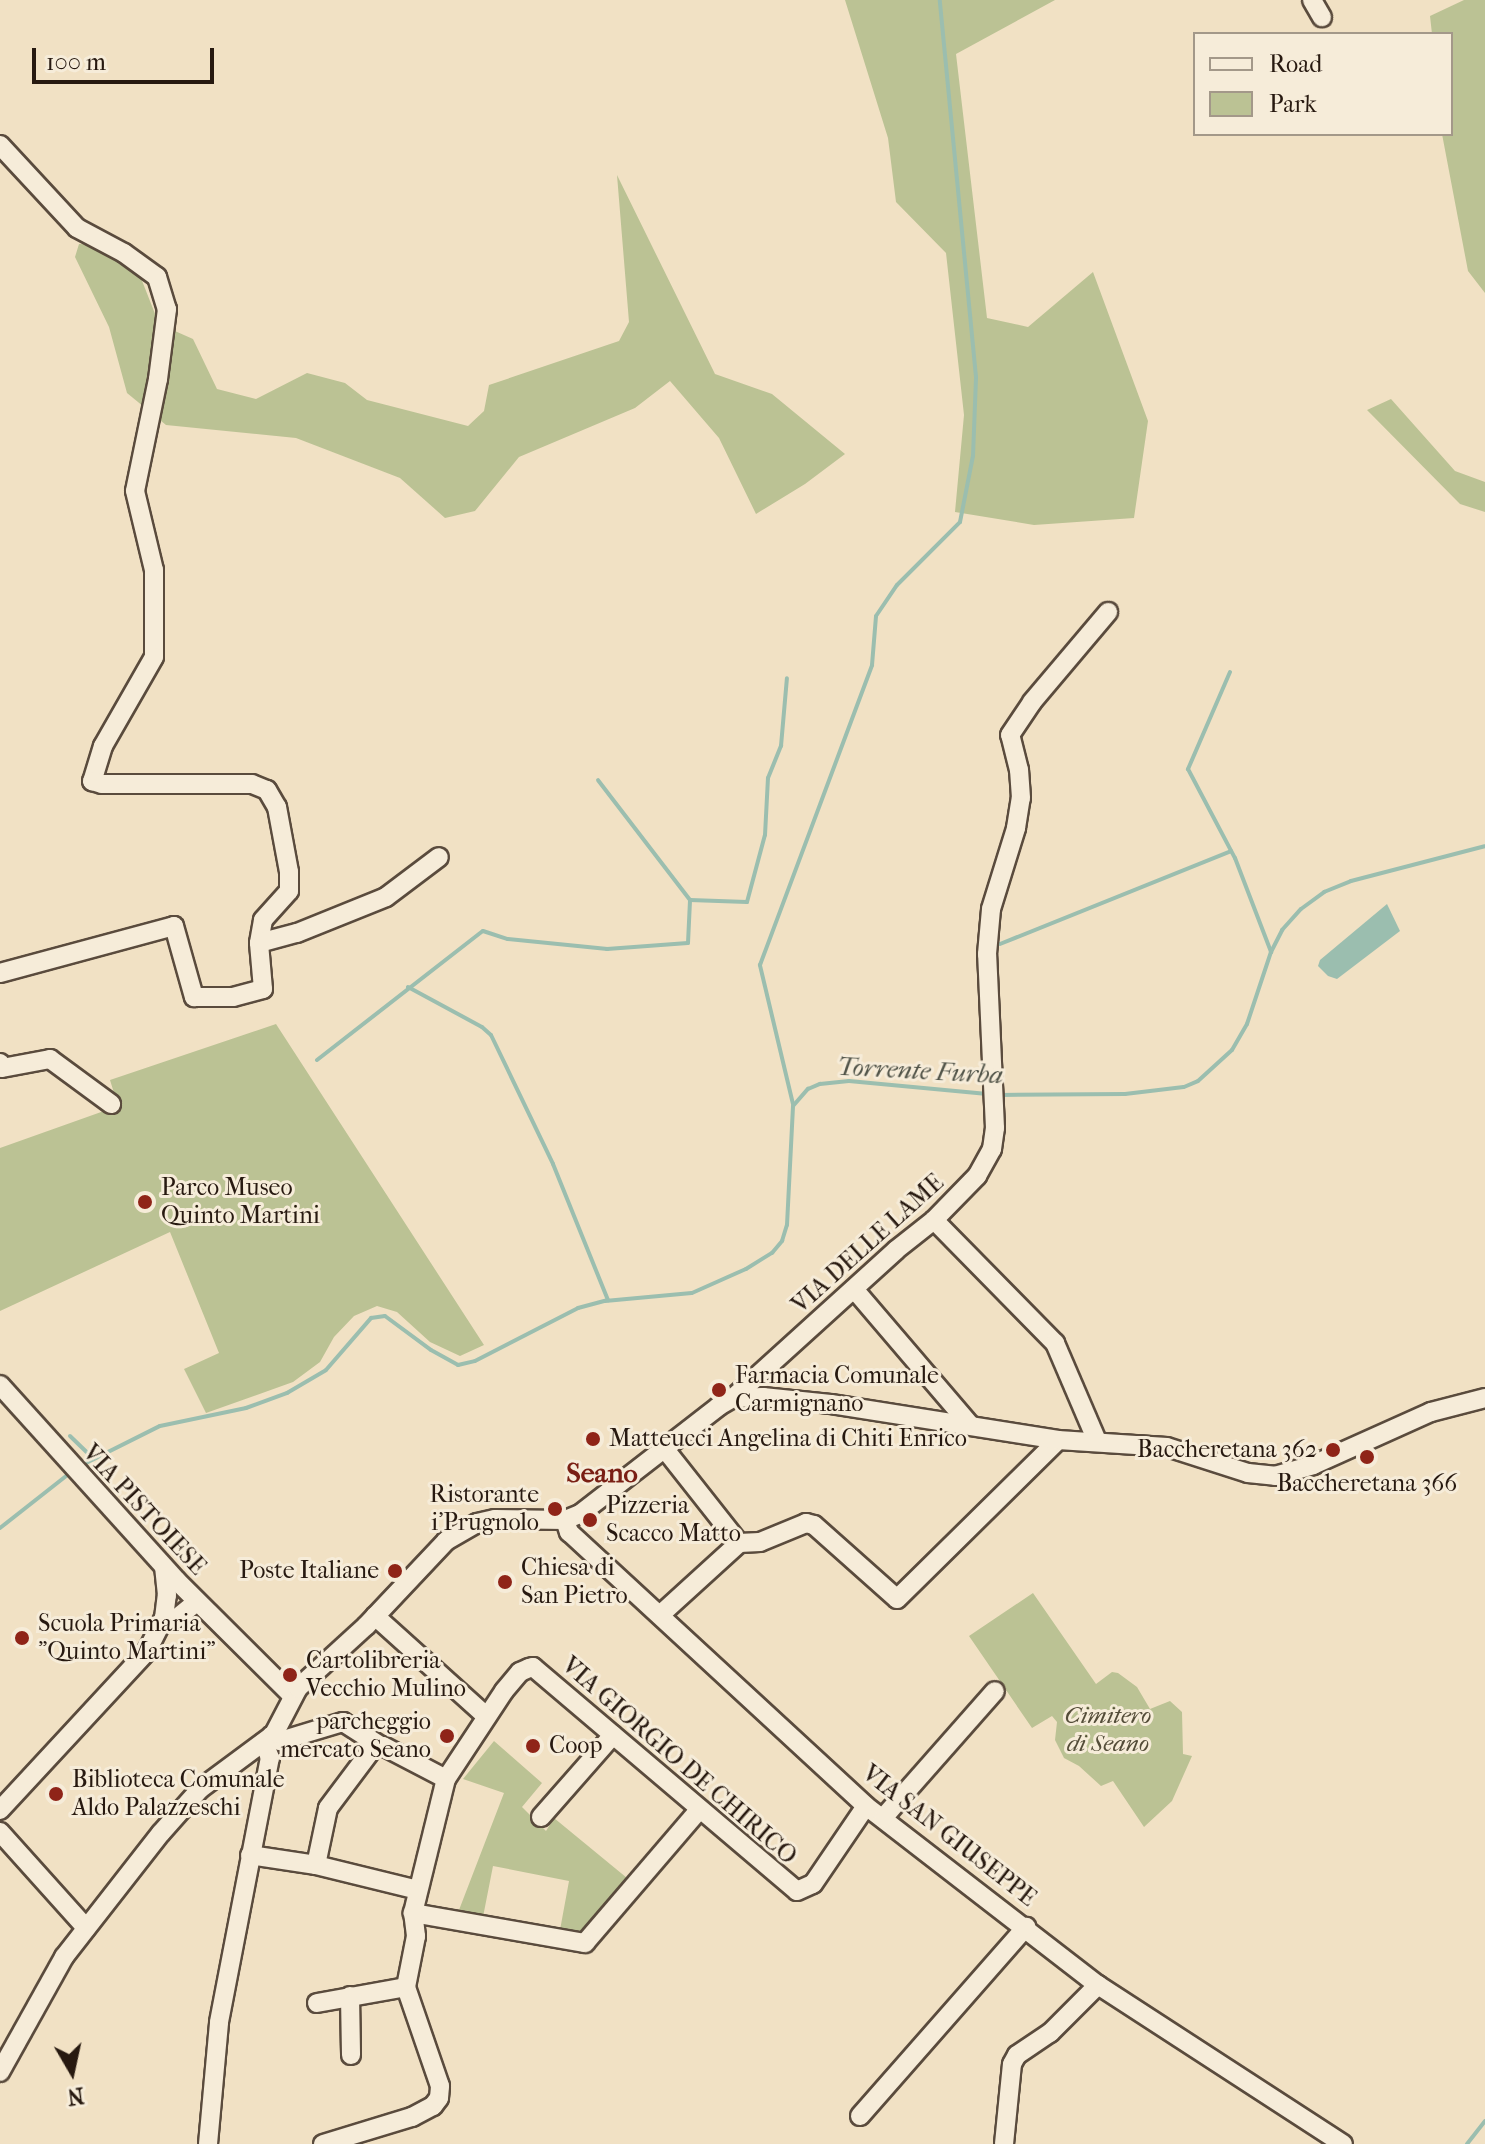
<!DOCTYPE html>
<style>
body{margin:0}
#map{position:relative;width:1485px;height:2144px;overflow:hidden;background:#f1e1c4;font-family:"IM FELL French Canon",serif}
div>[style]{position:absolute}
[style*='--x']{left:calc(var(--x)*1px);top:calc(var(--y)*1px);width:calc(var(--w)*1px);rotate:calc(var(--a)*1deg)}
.green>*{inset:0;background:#bbc294}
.water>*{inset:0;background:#9bbeaf}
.stream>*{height:4px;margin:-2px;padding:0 2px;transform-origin:2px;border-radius:2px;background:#9bbeaf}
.roads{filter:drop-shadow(2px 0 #5a4b3d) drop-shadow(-2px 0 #5a4b3d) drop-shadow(0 2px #5a4b3d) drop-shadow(0 -2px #5a4b3d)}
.minor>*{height:18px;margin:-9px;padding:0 9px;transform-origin:9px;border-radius:9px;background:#f6ecd9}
.dots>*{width:22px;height:22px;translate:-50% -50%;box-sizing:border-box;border:4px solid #f6ecd9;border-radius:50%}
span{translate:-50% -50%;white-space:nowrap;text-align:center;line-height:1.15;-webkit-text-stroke:6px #f6ecd9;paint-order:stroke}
.poi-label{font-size:24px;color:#271910}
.left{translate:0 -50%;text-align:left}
.right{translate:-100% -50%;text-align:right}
.street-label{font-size:24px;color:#271910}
.park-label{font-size:24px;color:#534c38;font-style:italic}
.water-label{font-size:26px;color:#505348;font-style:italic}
.quarter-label{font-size:28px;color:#7a1f14;font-weight:700}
.legend{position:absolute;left:1193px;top:32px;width:260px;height:104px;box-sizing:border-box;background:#f6ecd9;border:2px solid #a39889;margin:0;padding:10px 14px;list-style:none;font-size:24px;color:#271910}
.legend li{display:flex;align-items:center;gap:16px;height:40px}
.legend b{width:40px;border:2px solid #a39889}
.north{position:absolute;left:32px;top:2032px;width:80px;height:80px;-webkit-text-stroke:6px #f6ecd9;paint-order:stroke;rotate:171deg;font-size:22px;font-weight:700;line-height:32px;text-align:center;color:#271910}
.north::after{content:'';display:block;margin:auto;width:28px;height:36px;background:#271910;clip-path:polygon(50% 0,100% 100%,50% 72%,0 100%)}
.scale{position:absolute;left:32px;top:48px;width:182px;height:36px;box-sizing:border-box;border:4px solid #271910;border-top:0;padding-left:10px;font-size:24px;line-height:28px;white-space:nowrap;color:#271910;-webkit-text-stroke:6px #f6ecd9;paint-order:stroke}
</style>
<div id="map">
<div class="green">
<i style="clip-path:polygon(845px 0,1055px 0,956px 54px,987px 318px,1028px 327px,1093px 272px,1148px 421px,1134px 518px,1034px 525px,955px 512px,964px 415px,946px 253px,896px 202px,888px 138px)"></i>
<i style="clip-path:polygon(1464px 0,1485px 0,1485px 293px,1468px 271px,1442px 134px,1451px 134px,1451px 34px,1432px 34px,1430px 16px)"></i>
<i style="clip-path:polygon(617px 175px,715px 374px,772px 394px,845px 454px,805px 484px,756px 514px,719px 438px,670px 381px,635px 408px,519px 457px,475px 511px,445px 518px,400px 478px,296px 438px,166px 425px,127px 393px,109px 327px,75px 257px,79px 244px,101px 245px,139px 273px,159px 324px,193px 339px,217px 389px,256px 399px,307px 373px,345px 383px,367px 400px,468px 426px,484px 411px,489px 385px,619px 341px,629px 322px)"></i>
<i style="clip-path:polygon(1391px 399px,1455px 471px,1485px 482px,1485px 512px,1460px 504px,1367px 410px)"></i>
<i style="clip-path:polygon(276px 1024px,484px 1345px,460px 1356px,430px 1342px,397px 1312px,377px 1306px,354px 1316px,334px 1337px,320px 1362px,293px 1382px,206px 1413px,184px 1369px,219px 1353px,170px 1232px,0 1311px,0 1148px,118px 1106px,110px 1080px)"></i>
<i style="clip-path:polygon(1033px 1593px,1096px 1684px,1112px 1672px,1118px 1673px,1137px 1687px,1150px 1709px,1170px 1701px,1182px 1712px,1183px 1754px,1192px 1756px,1172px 1801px,1144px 1827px,1113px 1781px,1101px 1786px,1079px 1766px,1064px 1758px,1055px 1740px,1057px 1722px,1052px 1716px,1032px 1728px,969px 1636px)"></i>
<i style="clip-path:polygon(494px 1741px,542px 1783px,522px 1807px,546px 1831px,554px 1818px,627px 1878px,582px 1934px,560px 1930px,569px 1881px,493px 1866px,483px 1917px,459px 1910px,504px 1793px,463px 1779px)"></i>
</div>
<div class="water">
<i style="clip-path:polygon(1387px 904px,1400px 931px,1337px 979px,1328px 976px,1318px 966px,1320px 960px)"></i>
</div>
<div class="stream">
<i style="--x:1230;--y:672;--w:106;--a:113.4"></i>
<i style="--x:1188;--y:769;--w:101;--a:62.2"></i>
<i style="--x:1235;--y:858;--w:101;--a:69"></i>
<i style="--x:690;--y:900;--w:57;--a:2"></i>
<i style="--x:747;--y:902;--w:69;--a:-75"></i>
<i style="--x:765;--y:835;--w:57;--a:-87"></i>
<i style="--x:768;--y:778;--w:35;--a:-68"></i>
<i style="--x:781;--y:746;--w:68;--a:-85"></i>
<i style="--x:1000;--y:944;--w:249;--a:-21.9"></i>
<i style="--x:408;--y:987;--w:84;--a:28.4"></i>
<i style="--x:482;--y:1027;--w:12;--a:42"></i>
<i style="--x:491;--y:1035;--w:143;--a:64.3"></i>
<i style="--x:553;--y:1164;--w:147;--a:68"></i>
<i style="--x:317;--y:1060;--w:210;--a:-37.9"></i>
<i style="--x:483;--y:931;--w:26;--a:18"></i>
<i style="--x:508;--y:939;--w:100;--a:5.8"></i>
<i style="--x:607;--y:949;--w:81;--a:-4.2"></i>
<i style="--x:688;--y:943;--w:43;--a:-87.3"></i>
<i style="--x:690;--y:900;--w:151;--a:-127.5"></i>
<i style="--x:1000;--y:1095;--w:125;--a:-0.5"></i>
<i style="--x:1125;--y:1094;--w:59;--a:-6.8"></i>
<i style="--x:1184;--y:1087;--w:15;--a:-23"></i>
<i style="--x:1198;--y:1081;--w:46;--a:-42.4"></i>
<i style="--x:1232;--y:1050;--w:30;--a:-60"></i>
<i style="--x:1247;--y:1024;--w:76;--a:-71.6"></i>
<i style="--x:1271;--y:952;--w:25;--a:-63"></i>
<i style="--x:1282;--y:930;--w:28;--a:-48"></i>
<i style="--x:1301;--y:909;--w:29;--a:-36"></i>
<i style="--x:1324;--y:892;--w:29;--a:-22"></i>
<i style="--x:1351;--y:881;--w:138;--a:-14.6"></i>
<i style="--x:793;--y:1104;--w:143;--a:-103.4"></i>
<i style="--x:760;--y:965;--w:320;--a:-69.5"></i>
<i style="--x:872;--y:665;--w:49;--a:-85.3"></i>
<i style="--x:876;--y:616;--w:37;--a:-56"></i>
<i style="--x:897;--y:585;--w:89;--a:-45"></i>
<i style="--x:960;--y:522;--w:67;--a:-78.9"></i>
<i style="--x:973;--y:456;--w:79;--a:-87.8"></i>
<i style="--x:976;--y:377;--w:379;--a:-95.5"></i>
<i style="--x:70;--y:1436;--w:32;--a:44"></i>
<i style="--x:80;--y:1466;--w:89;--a:-26.6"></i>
<i style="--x:160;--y:1426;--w:88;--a:-11.8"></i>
<i style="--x:246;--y:1408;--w:44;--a:-20.1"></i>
<i style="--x:287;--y:1393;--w:45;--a:-30.5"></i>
<i style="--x:326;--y:1370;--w:69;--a:-49.1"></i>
<i style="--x:371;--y:1318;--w:14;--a:-8"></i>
<i style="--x:385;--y:1316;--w:57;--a:36.5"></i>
<i style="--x:431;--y:1350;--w:31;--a:29"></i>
<i style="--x:458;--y:1365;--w:17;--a:-13"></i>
<i style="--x:475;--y:1361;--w:116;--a:-27.2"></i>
<i style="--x:578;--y:1308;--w:28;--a:-15"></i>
<i style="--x:605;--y:1301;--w:87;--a:-5.3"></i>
<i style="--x:692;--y:1293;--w:59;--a:-24"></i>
<i style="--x:746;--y:1269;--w:31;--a:-32"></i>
<i style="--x:772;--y:1253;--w:16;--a:-50"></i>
<i style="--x:782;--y:1241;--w:17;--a:-73"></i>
<i style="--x:787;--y:1225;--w:119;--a:-87.1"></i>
<i style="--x:793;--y:1106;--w:23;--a:-49"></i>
<i style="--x:808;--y:1089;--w:13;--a:-23"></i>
<i style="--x:820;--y:1084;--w:29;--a:-6"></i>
<i style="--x:849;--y:1081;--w:139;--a:5.4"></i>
<i style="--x:0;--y:1528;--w:89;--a:-38.2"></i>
<i style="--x:1467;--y:2144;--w:29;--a:-52"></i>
</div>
<div class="roads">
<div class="minor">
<i style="--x:1312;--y:0;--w:20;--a:60"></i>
<i style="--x:0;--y:145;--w:113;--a:47.1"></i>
<i style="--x:77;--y:228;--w:53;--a:28"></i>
<i style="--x:124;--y:253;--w:41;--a:36"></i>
<i style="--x:157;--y:277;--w:34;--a:73"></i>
<i style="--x:167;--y:309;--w:71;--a:97.3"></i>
<i style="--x:158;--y:379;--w:114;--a:101.6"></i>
<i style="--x:135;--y:491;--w:81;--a:76.5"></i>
<i style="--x:154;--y:570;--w:87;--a:90"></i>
<i style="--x:154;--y:657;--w:103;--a:119.8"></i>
<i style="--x:103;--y:746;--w:37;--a:107"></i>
<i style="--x:92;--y:781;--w:10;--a:17"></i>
<i style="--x:102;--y:784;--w:150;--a:0"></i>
<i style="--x:252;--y:784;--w:16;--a:22"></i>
<i style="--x:267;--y:790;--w:20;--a:60"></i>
<i style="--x:277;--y:807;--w:66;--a:79.5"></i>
<i style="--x:289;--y:872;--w:19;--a:90"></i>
<i style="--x:289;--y:891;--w:39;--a:132"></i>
<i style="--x:263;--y:920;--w:23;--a:100"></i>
<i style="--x:0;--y:973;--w:180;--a:-15.1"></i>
<i style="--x:174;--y:926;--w:74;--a:74.3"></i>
<i style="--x:194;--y:997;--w:39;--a:0"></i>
<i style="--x:233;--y:997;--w:31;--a:-15"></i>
<i style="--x:263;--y:989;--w:46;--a:-95"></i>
<i style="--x:259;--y:943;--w:39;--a:-15"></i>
<i style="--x:297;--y:933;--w:96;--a:-22"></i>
<i style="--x:386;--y:897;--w:66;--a:-37"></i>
<i style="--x:0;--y:1063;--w:5;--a:68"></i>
<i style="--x:2;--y:1068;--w:49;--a:-10.6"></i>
<i style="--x:50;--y:1059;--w:76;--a:36.4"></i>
<i style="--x:934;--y:1220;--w:173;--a:45.5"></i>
<i style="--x:1055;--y:1343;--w:107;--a:66.8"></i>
<i style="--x:854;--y:1289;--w:179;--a:49.5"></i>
<i style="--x:0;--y:1385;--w:263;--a:47.9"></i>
<i style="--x:176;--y:1580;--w:165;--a:44.8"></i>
<i style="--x:733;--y:1398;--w:220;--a:-42.2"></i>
<i style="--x:896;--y:1250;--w:48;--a:-38.3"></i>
<i style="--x:934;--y:1220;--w:62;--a:-45.7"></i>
<i style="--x:977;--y:1176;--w:31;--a:-61"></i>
<i style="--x:992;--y:1149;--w:21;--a:-82"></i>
<i style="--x:995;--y:1128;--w:174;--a:-92.6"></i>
<i style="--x:987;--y:954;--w:45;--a:-84.9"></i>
<i style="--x:991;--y:909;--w:85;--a:-72.8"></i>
<i style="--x:1016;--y:828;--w:30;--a:-81"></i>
<i style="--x:1021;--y:798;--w:28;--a:-94"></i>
<i style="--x:1019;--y:770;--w:36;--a:-104"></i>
<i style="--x:1010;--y:735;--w:40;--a:-56"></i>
<i style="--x:1032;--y:702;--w:118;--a:-49.8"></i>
<i style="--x:664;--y:1448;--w:121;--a:51.7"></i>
<i style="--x:739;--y:1543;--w:21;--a:-3"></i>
<i style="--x:760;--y:1542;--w:50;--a:-22.4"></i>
<i style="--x:806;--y:1523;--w:8;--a:14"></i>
<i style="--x:814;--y:1525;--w:111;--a:41.7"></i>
<i style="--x:897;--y:1599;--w:226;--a:-44.6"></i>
<i style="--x:565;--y:1520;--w:13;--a:72"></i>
<i style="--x:569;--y:1532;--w:404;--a:42.7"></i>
<i style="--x:866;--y:1806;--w:293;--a:37.7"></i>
<i style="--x:1098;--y:1985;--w:292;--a:33"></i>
<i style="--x:660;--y:1615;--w:107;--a:-42.3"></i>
<i style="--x:375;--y:1616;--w:149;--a:42"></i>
<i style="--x:172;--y:1622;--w:32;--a:-39"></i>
<i style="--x:271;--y:1736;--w:10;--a:29"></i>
<i style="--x:280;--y:1741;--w:66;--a:-16.8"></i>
<i style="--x:343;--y:1722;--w:43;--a:32.6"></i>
<i style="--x:0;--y:1810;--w:217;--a:-47.2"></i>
<i style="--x:147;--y:1651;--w:37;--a:-63"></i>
<i style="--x:164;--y:1618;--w:23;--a:-83"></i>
<i style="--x:167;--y:1595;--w:28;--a:-96"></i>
<i style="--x:699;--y:1810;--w:175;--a:130.6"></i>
<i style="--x:585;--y:1943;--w:175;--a:-170.1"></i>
<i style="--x:413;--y:1913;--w:138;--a:-76.2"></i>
<i style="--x:446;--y:1779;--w:105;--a:-56.6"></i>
<i style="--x:504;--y:1691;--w:25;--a:-50"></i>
<i style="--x:520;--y:1672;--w:10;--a:-24"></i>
<i style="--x:529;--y:1668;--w:4;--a:-14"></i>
<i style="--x:533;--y:1667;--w:346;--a:40.3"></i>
<i style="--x:797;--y:1891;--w:17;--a:-24"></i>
<i style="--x:813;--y:1884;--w:94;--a:-55.8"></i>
<i style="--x:541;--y:1817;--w:109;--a:-48.7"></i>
<i style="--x:883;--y:1818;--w:169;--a:-48.6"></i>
<i style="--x:0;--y:1832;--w:129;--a:48.1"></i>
<i style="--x:250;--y:1855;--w:67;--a:8.6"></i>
<i style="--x:316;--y:1865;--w:105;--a:13.8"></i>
<i style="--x:316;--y:1865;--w:58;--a:-78.1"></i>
<i style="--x:328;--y:1808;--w:75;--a:-53.1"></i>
<i style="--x:373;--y:1748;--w:10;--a:-11"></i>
<i style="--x:383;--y:1746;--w:71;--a:27.6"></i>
<i style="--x:350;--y:1996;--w:59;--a:89"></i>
<i style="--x:317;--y:2003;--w:90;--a:-10.2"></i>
<i style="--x:0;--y:2072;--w:132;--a:-60.9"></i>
<i style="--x:64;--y:1957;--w:157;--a:-52"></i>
<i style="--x:161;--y:1833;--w:59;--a:-48.4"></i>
<i style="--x:200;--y:1789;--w:92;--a:-36.6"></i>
<i style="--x:274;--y:1734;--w:52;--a:-62.4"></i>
<i style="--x:298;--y:1688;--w:92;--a:-42.4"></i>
<i style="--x:366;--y:1626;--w:117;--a:-46.7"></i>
<i style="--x:446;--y:1541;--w:36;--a:-30"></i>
<i style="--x:477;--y:1523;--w:18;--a:-13"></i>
<i style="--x:495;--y:1519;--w:70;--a:0.8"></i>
<i style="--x:565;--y:1520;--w:16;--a:-22"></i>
<i style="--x:580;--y:1514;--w:176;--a:-37.8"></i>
<i style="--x:719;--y:1406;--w:16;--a:-30"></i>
<i style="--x:733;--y:1398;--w:30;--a:-2"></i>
<i style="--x:763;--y:1397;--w:68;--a:5.9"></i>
<i style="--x:831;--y:1404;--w:230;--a:9"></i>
<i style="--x:1058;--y:1440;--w:109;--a:3.7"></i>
<i style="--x:1167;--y:1447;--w:85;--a:17.8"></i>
<i style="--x:1248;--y:1473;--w:27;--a:6"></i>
<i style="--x:1275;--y:1476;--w:40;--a:-16"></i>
<i style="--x:1313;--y:1465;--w:129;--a:-24.2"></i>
<i style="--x:1431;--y:1412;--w:56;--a:-14.5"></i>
<i style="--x:860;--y:2116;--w:252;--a:-48.7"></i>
<i style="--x:208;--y:2144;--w:122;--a:-84.8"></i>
<i style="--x:219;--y:2022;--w:269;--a:-79.1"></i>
<i style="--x:270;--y:1758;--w:17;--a:-111"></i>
<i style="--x:323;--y:2144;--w:93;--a:-16.9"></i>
<i style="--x:412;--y:2117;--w:24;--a:-28"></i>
<i style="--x:433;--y:2106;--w:10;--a:-53"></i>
<i style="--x:439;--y:2098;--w:12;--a:-85"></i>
<i style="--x:440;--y:2086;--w:105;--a:-109"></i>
<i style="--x:406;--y:1987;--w:52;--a:-78.9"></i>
<i style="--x:416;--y:1936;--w:23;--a:-97"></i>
<i style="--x:1004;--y:2144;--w:80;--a:-84.3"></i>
<i style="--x:1012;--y:2064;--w:10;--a:-61"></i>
<i style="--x:1017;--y:2055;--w:40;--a:-34"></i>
<i style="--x:1050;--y:2033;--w:68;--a:-45"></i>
</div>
</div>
<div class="dots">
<i style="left:145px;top:1202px;background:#8f2418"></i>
<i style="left:719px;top:1390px;background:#8f2418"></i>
<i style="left:593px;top:1439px;background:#8f2418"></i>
<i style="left:1333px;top:1450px;background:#8f2418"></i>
<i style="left:1367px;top:1457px;background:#8f2418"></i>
<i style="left:555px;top:1509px;background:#8f2418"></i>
<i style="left:590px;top:1520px;background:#8f2418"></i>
<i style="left:395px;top:1571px;background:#8f2418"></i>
<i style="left:505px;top:1582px;background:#8f2418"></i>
<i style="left:22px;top:1638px;background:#8f2418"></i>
<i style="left:290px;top:1675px;background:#8f2418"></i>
<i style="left:447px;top:1736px;background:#8f2418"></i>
<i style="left:533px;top:1746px;background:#8f2418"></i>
<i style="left:56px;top:1794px;background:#8f2418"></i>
</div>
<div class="poi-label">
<span class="left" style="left:161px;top:1202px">Parco Museo<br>Quinto Martini</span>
<span class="left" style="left:735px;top:1390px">Farmacia Comunale<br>Carmignano</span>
<span class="left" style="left:609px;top:1439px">Matteucci Angelina di Chiti Enrico</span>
<span class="right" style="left:1317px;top:1450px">Baccheretana 362</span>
<span style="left:1367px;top:1484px">Baccheretana 366</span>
<span class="right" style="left:539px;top:1509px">Ristorante<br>i'Prugnolo</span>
<span class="left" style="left:606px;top:1520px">Pizzeria<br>Scacco Matto</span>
<span class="left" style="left:521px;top:1582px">Chiesa di<br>San Pietro</span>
<span class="right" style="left:379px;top:1571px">Poste Italiane</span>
<span class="left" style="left:38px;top:1638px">Scuola Primaria<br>"Quinto Martini"</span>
<span class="left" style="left:306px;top:1675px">Cartolibreria<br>Vecchio Mulino</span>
<span class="right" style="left:431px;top:1736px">parcheggio<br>mercato Seano</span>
<span class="left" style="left:549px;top:1746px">Coop</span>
<span class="left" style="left:72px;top:1794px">Biblioteca Comunale<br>Aldo Palazzeschi</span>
</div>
<div class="street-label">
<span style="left:868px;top:1244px;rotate:-42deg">VIA DELLE LAME</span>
<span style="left:144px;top:1510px;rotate:47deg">VIA PISTOIESE</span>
<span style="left:679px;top:1761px;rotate:41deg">VIA GIORGIO DE CHIRICO</span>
<span style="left:949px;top:1836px;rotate:38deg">VIA SAN GIUSEPPE</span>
</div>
<div class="park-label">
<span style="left:1108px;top:1730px">Cimitero<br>di Seano</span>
</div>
<div class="water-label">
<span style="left:920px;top:1071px;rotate:3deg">Torrente Furba</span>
</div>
<div class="quarter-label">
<span style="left:602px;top:1473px">Seano</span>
</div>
<ul class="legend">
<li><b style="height:10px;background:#f6ecd9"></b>Road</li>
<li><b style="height:22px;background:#bbc294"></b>Park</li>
</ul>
<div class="north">N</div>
<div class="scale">100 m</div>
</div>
